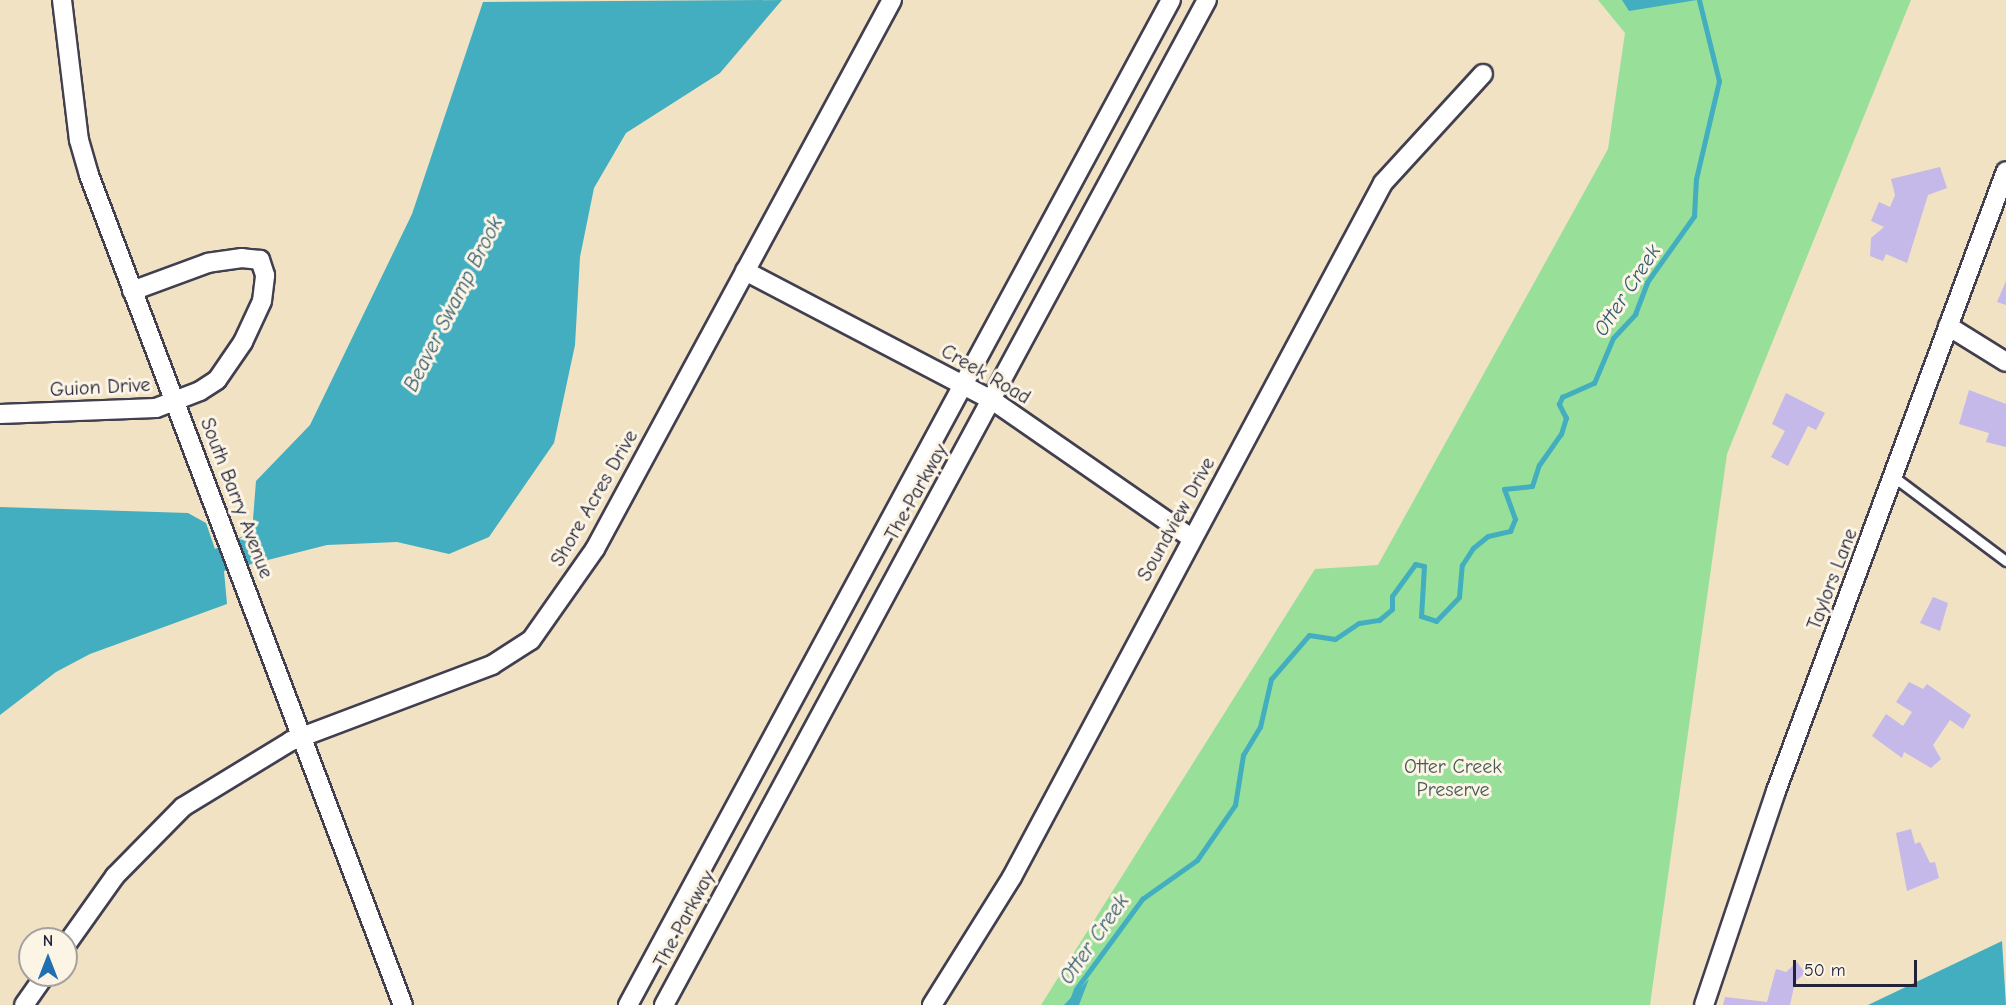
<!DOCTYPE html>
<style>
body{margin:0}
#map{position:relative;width:2006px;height:1005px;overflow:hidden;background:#f1e2c4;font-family:"Comic Neue",sans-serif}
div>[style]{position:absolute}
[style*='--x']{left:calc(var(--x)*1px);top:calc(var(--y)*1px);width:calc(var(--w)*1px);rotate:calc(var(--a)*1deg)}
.green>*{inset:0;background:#98df99}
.water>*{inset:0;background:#42aec0}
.stream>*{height:5px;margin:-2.5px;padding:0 2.5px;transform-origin:2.5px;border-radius:2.5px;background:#42aec0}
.building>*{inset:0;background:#c4b9e8}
.roads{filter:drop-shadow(2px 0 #413f50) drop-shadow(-2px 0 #413f50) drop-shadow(0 2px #413f50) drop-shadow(0 -2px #413f50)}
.lane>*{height:9px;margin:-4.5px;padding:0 4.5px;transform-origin:4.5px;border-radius:4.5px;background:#fff}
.street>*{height:18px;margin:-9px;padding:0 9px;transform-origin:9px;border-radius:9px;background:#fff}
span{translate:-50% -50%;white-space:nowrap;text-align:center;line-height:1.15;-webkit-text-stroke:6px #fcf5e5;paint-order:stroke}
.street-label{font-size:20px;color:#22223b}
.park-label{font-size:20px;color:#455b57}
.water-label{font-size:21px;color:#2f5a70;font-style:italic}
.north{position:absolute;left:18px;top:927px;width:60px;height:60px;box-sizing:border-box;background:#fcf5e5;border:2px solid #a5a1a1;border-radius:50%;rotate:0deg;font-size:16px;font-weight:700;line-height:24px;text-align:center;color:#22223b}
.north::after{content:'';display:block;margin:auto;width:21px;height:27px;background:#1f6fb2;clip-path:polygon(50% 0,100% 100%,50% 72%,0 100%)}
.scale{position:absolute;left:1793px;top:960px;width:124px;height:27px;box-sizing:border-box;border:3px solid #22223b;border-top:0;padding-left:8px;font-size:18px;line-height:21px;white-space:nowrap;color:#22223b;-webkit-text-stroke:4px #fcf5e5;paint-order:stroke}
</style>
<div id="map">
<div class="green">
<i style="clip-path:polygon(1598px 0,1911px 0,1727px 454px,1650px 1005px,1041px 1005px,1315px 569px,1378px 565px,1608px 149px,1625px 33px)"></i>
</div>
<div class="water">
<i style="clip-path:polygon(782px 0,720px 73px,626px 133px,594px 188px,580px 257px,575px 345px,554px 443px,489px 537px,449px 554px,397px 542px,327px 545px,224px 571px,227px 604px,90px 654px,56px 672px,0 715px,0 507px,188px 513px,206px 523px,215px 549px,252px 532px,256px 481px,310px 425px,412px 214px,483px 2px)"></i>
<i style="clip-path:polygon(1622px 0,1697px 0,1629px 11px)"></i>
<i style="clip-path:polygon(2002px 941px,2006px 1005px,1868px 1005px)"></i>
<i style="clip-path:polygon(1089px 979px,1079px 1005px,1064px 1005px)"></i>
</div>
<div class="stream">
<i style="--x:1070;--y:1005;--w:17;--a:-69"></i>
<i style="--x:1076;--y:989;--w:112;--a:-53.7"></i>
<i style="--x:1142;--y:899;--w:67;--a:-35.3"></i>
<i style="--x:1197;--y:860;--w:67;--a:-55.4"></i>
<i style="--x:1235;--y:805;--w:51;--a:-80.9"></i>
<i style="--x:1243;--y:755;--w:33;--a:-59"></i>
<i style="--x:1260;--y:727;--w:49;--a:-77.1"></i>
<i style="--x:1271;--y:679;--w:58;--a:-49.2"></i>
<i style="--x:1309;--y:635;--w:26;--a:9"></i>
<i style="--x:1335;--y:639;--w:29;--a:-34"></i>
<i style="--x:1359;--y:623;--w:20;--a:-9"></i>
<i style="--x:1379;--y:620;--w:17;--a:-40"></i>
<i style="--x:1392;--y:609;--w:13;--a:-90"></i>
<i style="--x:1392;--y:596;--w:39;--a:-54"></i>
<i style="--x:1415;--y:564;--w:9;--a:13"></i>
<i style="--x:1424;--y:566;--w:50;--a:93.4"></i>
<i style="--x:1421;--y:616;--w:16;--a:18"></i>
<i style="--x:1436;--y:621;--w:33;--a:-46"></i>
<i style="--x:1459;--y:597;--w:32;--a:-85"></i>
<i style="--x:1462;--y:565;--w:20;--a:-57"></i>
<i style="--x:1473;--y:548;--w:19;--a:-39"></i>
<i style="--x:1488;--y:536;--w:23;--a:-13"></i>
<i style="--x:1510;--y:531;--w:13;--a:-67"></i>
<i style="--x:1515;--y:519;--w:32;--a:-110"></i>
<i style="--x:1504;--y:489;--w:28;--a:-6"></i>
<i style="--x:1532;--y:486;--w:22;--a:-72"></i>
<i style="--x:1539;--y:465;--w:38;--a:-55"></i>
<i style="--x:1561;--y:434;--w:17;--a:-73"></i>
<i style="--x:1566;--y:418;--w:16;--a:-117"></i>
<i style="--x:1559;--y:404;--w:8;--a:-67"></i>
<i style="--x:1562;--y:397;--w:35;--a:-24"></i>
<i style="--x:1594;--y:383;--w:49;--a:-67.1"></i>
<i style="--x:1613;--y:338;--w:33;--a:-47"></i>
<i style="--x:1635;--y:314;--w:34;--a:-69"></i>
<i style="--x:1647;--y:282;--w:81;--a:-54.5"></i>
<i style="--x:1694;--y:216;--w:37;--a:-87"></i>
<i style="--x:1696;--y:179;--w:101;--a:-76.8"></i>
<i style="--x:1719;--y:81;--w:83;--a:-103.9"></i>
</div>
<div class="building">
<i style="clip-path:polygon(1940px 167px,1947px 188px,1928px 195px,1907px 263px,1886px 254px,1883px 261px,1870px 256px,1871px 238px,1884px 227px,1871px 221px,1879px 202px,1890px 207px,1895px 195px,1891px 179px)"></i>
<i style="clip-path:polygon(2006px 281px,2006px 305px,1997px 302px)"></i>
<i style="clip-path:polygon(1969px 390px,2006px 404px,2006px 447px,1986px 442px,1989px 433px,1959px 424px)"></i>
<i style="clip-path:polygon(1786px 393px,1825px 413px,1816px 430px,1808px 426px,1788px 466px,1771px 457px,1785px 431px,1772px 424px)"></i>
<i style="clip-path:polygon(1933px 597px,1948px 603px,1940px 631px,1920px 623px)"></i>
<i style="clip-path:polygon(1909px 682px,1923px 689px,1927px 684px,1971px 715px,1963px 729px,1950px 720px,1933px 745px,1941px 759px,1931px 768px,1904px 752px,1902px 758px,1872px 736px,1886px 714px,1903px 726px,1912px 712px,1896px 702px)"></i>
<i style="clip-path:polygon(1911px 829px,1915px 844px,1920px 842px,1930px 863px,1935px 862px,1939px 878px,1907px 891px,1896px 833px)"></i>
<i style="clip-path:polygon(1797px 962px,1805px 973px,1795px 982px,1790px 1005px,1723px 1005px,1725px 997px,1767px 1002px,1776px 969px,1786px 972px)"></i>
</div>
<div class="roads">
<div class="lane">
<i style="--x:1894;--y:477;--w:140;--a:36.9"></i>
</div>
<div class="street">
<i style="--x:62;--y:0;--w:141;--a:83.1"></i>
<i style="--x:79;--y:140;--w:36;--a:74"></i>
<i style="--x:89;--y:175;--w:887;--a:69.28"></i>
<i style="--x:745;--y:271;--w:279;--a:27.6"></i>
<i style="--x:992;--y:400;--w:242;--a:34.7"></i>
<i style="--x:1948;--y:326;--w:68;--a:31.8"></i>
<i style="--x:0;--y:414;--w:156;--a:-2.2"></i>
<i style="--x:156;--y:408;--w:47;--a:-21.1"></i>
<i style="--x:200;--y:391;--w:20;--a:-33"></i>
<i style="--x:217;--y:380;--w:46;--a:-55.6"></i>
<i style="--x:243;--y:342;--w:45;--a:-65.1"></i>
<i style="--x:262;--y:301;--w:26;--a:-83"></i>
<i style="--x:265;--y:275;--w:16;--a:-108"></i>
<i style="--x:260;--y:260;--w:18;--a:-174"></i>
<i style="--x:242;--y:258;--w:34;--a:172"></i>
<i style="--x:208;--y:263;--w:81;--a:159.8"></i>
<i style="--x:66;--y:945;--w:85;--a:-54.6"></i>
<i style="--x:115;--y:876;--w:97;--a:-45.4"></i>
<i style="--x:183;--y:807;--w:127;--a:-31.4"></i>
<i style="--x:291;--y:741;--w:215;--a:-20.7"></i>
<i style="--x:492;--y:665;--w:46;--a:-32.7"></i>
<i style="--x:531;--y:640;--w:111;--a:-54.9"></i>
<i style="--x:595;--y:549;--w:624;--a:-61.59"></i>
<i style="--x:24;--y:1005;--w:37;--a:-55"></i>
<i style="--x:628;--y:1005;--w:1142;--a:-61.62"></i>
<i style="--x:664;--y:1005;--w:1142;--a:-61.62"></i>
<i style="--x:932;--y:1005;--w:151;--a:-58"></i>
<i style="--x:1012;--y:877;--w:787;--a:-61.87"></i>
<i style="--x:1383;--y:183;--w:148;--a:-47.5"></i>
<i style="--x:1704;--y:1005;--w:226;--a:-71.4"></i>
<i style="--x:1776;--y:791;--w:661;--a:-69.65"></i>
</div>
</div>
<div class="street-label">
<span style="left:986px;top:374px;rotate:30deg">Creek Road</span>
<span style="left:100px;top:387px;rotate:-3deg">Guion Drive</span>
<span style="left:916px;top:492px;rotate:-61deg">The Parkway</span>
<span style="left:237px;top:498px;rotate:69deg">South Barry Avenue</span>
<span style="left:594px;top:498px;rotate:-60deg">Shore Acres Drive</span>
<span style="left:1176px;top:519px;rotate:-61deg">Soundview Drive</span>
<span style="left:1832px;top:579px;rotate:-69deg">Taylors Lane</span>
<span style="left:684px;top:919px;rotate:-62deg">The Parkway</span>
</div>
<div class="park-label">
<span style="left:1453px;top:778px">Otter Creek<br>Preserve</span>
</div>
<div class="water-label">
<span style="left:1627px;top:290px;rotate:-57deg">Otter Creek</span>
<span style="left:453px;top:304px;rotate:-63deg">Beaver Swamp Brook</span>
<span style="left:1094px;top:939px;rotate:-55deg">Otter Creek</span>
</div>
<div class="north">N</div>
<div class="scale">50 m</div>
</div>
